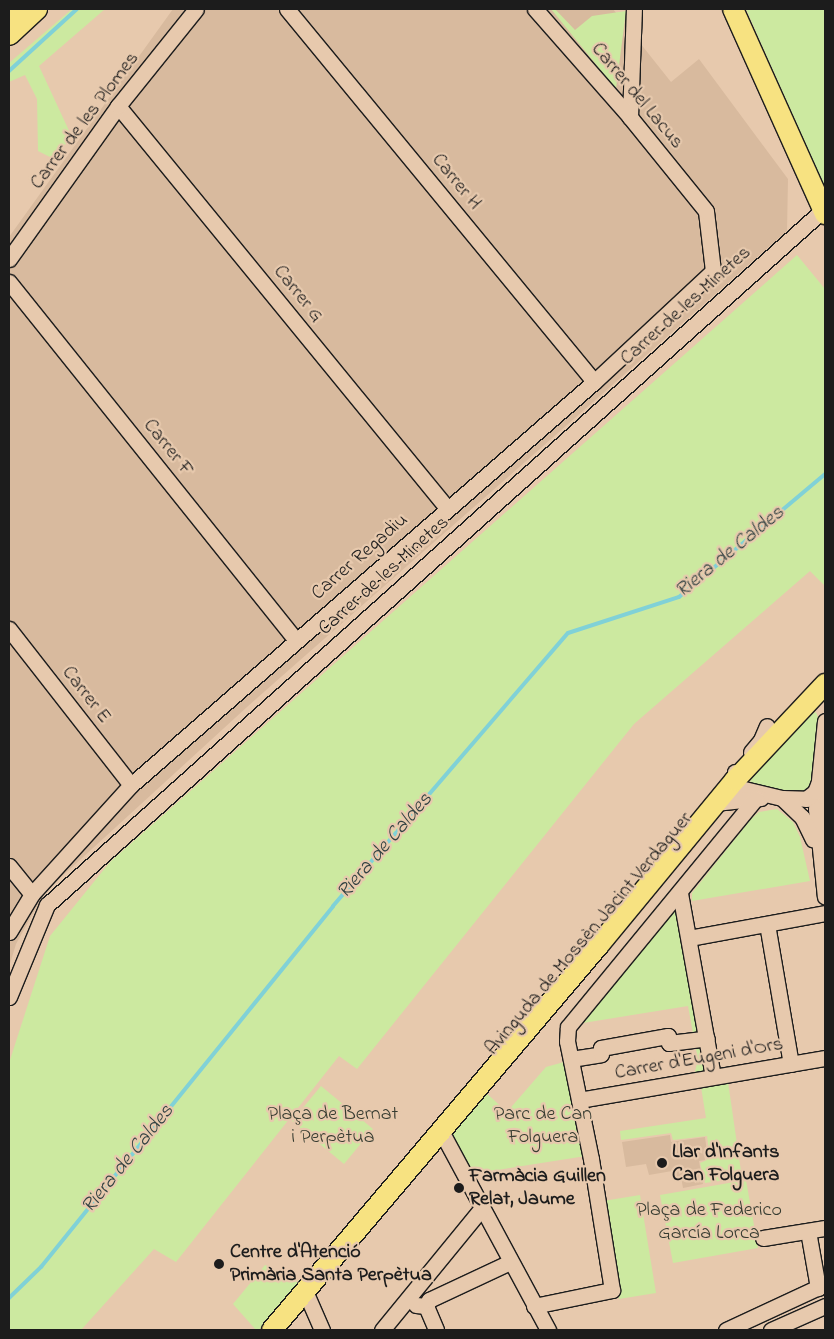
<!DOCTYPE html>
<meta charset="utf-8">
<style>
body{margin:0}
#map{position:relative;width:834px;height:1339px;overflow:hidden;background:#e7c9ad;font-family:"Indie Flower",sans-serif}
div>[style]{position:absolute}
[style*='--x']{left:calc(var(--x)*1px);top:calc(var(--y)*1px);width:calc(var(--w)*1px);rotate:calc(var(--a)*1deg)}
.built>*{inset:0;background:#d8ba9e}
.green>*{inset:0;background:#cce9a0}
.stream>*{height:4px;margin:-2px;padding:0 2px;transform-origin:2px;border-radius:2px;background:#80d1d7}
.roads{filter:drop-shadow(1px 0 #1c1c1c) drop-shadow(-1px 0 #1c1c1c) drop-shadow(0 1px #1c1c1c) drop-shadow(0 -1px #1c1c1c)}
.minor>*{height:15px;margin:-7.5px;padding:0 7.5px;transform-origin:7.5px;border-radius:7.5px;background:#e7c9ad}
.major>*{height:20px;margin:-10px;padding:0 10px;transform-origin:10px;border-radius:10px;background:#f7e281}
.highway>*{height:22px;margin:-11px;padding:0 11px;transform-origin:11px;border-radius:11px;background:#f7e281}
.dots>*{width:14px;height:14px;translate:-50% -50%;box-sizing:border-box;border:2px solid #e7c9ad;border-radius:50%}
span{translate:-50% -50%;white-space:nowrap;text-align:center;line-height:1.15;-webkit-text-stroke:4.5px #e7c9ad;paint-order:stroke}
.street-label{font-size:20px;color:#1c1c1c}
.park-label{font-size:20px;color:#363b30}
.poi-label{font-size:20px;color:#1c1c1c;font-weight:700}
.left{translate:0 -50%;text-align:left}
.water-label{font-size:21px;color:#304041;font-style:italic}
.frame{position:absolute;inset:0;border:10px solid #1c1c1c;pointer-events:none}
</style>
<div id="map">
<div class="built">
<i style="clip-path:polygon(173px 9px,613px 9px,671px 82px,699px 59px,788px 179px,787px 231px,247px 707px,45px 892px,16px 944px,9px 967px,9px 237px)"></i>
<i style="clip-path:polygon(670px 1135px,671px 1142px,705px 1137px,707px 1152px,704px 1153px,705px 1160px,699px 1161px,703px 1184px,683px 1188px,681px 1177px,674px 1178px,672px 1171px,649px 1175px,646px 1164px,626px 1167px,622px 1142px)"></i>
</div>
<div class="green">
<i style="clip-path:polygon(72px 9px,105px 9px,39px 66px,71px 135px,56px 160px,38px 151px,37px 99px,25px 75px,9px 82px,9px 63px)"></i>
<i style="clip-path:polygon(551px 9px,555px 9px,575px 30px,592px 16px,626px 11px,616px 89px)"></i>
<i style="clip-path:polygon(746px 9px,825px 9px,825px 187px,759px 39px)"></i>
<i style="clip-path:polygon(797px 255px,825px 289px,825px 586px,810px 571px,634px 724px,357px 1069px,339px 1056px,176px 1262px,154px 1249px,81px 1330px,9px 1330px,9px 1063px,50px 936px,110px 862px)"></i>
<i style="clip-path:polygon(816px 712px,820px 723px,812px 789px,802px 794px,751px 786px,750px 778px,806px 717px)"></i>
<i style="clip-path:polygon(777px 809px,793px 822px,800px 837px,810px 881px,692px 901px,692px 893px,751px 819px,759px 812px)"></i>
<i style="clip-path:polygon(676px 907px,708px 1072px,694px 1075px,698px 1060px,688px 1006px,583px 1023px)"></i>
<i style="clip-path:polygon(563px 1029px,586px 1156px,472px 1174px,450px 1131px,483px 1090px,507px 1112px,546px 1067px,564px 1062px,560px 1030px)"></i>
<i style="clip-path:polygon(728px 1082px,742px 1178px,705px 1183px,700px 1163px,707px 1160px,705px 1154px,709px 1151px,707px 1136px,673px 1140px,671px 1133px,621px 1140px,620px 1131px,706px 1118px,701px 1087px)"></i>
<i style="clip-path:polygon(321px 1086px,373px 1129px,344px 1164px,292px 1121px)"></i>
<i style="clip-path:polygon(746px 1180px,758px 1248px,673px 1263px,660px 1195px)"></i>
<i style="clip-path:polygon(640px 1195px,656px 1293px,619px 1299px,603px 1201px)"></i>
<i style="clip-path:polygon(265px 1265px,300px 1281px,259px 1330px,256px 1330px,233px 1304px)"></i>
</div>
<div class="stream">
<i style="--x:9;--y:71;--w:92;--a:-42.4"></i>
<i style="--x:9;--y:1298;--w:45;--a:-44.1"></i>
<i style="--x:41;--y:1267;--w:464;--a:-51"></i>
<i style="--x:333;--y:906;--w:360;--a:-49.3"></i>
<i style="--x:568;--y:633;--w:117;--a:-18"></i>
<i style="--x:679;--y:597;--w:191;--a:-40.1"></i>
</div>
<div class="roads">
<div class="minor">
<i style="--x:287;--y:9;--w:483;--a:50.5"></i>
<i style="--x:118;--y:106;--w:519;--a:50.7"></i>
<i style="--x:630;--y:117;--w:108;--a:-87.9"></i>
<i style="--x:9;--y:259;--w:188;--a:-54.5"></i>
<i style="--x:118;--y:106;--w:124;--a:-51.2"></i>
<i style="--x:9;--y:282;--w:459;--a:51.3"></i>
<i style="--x:9;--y:629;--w:198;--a:52"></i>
<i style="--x:825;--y:721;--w:88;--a:95.8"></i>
<i style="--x:816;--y:809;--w:88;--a:84.2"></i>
<i style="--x:751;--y:752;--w:16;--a:-50"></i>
<i style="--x:761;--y:740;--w:15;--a:-67"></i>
<i style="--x:735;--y:772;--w:13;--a:90"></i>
<i style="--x:735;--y:785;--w:6;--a:31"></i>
<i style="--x:740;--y:788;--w:43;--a:13.4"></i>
<i style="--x:782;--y:798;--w:24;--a:2"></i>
<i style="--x:806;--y:799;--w:11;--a:-38"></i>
<i style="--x:815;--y:792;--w:9;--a:-69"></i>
<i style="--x:782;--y:798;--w:28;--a:44"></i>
<i style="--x:802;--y:817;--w:25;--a:64"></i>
<i style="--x:715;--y:803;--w:46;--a:-6.2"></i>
<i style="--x:9;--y:866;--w:36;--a:51"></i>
<i style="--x:680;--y:893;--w:186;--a:79.8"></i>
<i style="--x:767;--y:924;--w:142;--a:80.3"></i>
<i style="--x:9;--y:932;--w:44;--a:-58.8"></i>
<i style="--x:32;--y:894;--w:147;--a:-47.8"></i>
<i style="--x:131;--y:785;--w:614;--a:-41.04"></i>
<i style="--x:594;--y:382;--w:163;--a:-43"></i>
<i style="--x:713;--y:271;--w:60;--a:-96.7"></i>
<i style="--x:706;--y:211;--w:121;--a:-129"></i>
<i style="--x:630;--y:117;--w:144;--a:-131.3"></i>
<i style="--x:689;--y:938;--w:138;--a:-10.4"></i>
<i style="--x:9;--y:997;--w:100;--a:-67.6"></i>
<i style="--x:47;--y:905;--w:1042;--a:-41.85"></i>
<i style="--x:571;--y:1059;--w:30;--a:-9"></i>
<i style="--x:601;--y:1054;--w:6;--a:-90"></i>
<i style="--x:601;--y:1048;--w:68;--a:-10.2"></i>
<i style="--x:668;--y:1036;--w:7;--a:82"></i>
<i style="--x:669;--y:1043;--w:38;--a:-7"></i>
<i style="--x:579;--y:1100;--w:250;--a:-9.7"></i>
<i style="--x:441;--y:1131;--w:226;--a:61.7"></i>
<i style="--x:808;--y:1231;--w:58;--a:80"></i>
<i style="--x:763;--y:1238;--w:63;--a:-9.2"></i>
<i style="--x:305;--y:1291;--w:43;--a:66.4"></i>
<i style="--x:416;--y:1305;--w:10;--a:6"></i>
<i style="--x:426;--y:1306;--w:26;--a:67"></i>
<i style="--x:426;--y:1306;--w:7;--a:-63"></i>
<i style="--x:429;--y:1300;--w:89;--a:-25.1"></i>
<i style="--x:534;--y:1306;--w:80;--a:-11.6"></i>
<i style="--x:612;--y:1290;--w:133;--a:-99.1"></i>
<i style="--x:591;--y:1159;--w:120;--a:-101.5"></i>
<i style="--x:567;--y:1041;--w:14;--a:-86"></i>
<i style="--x:568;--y:1027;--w:296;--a:-50.6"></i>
<i style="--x:382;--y:1330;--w:158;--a:-50.7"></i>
<i style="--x:726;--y:1330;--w:109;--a:-24.9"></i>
<i style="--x:771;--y:1330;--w:59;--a:-24"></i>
</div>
<div class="major">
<i style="--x:733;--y:9;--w:225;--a:65.8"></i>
<i style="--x:272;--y:1330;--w:505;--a:-49.66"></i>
<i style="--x:599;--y:945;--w:214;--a:-50.5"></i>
<i style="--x:735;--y:780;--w:132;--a:-46.8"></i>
</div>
<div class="highway">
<i style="--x:9;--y:12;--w:4;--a:-45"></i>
<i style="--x:9;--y:34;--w:37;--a:-43"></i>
</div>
</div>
<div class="dots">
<i style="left:662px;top:1163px;background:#1c1c1c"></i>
<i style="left:459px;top:1188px;background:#1c1c1c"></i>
<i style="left:219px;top:1264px;background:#1c1c1c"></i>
</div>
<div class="street-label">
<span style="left:637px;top:96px;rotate:50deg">Carrer del Lacus</span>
<span style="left:85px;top:121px;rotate:-53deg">Carrer de les Plomes</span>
<span style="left:456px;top:182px;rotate:51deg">Carrer H</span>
<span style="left:298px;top:294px;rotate:51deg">Carrer G</span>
<span style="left:686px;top:306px;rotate:-42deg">Carrer de les Minetes</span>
<span style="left:168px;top:448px;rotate:51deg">Carrer F</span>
<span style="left:360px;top:557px;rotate:-41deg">Carrer Regadiu</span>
<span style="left:384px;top:576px;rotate:-42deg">Carrer de les Minetes</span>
<span style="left:86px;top:695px;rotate:52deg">Carrer E</span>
<span style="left:589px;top:934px;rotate:-50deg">Avinguda de Mossèn Jacint Verdaguer</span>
<span style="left:699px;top:1059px;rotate:-10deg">Carrer d'Eugeni d'Ors</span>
</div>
<div class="park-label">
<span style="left:333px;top:1126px">Plaça de Bernat<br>i Perpètua</span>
<span style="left:543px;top:1126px">Parc de Can<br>Folguera</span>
<span style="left:709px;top:1222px">Plaça de Federico<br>García Lorca</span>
</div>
<div class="poi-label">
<span class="left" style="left:672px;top:1164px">Llar d'Infants<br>Can Folguera</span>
<span class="left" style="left:469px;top:1188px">Farmàcia Guillen<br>Relat, Jaume</span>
<span class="left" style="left:230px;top:1264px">Centre d'Atenció<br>Primària Santa Perpètua</span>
</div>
<div class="water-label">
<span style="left:730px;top:552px;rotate:-39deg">Riera de Caldes</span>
<span style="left:385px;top:846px;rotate:-49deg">Riera de Caldes</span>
<span style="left:128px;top:1159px;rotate:-51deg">Riera de Caldes</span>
</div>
<div class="frame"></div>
</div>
